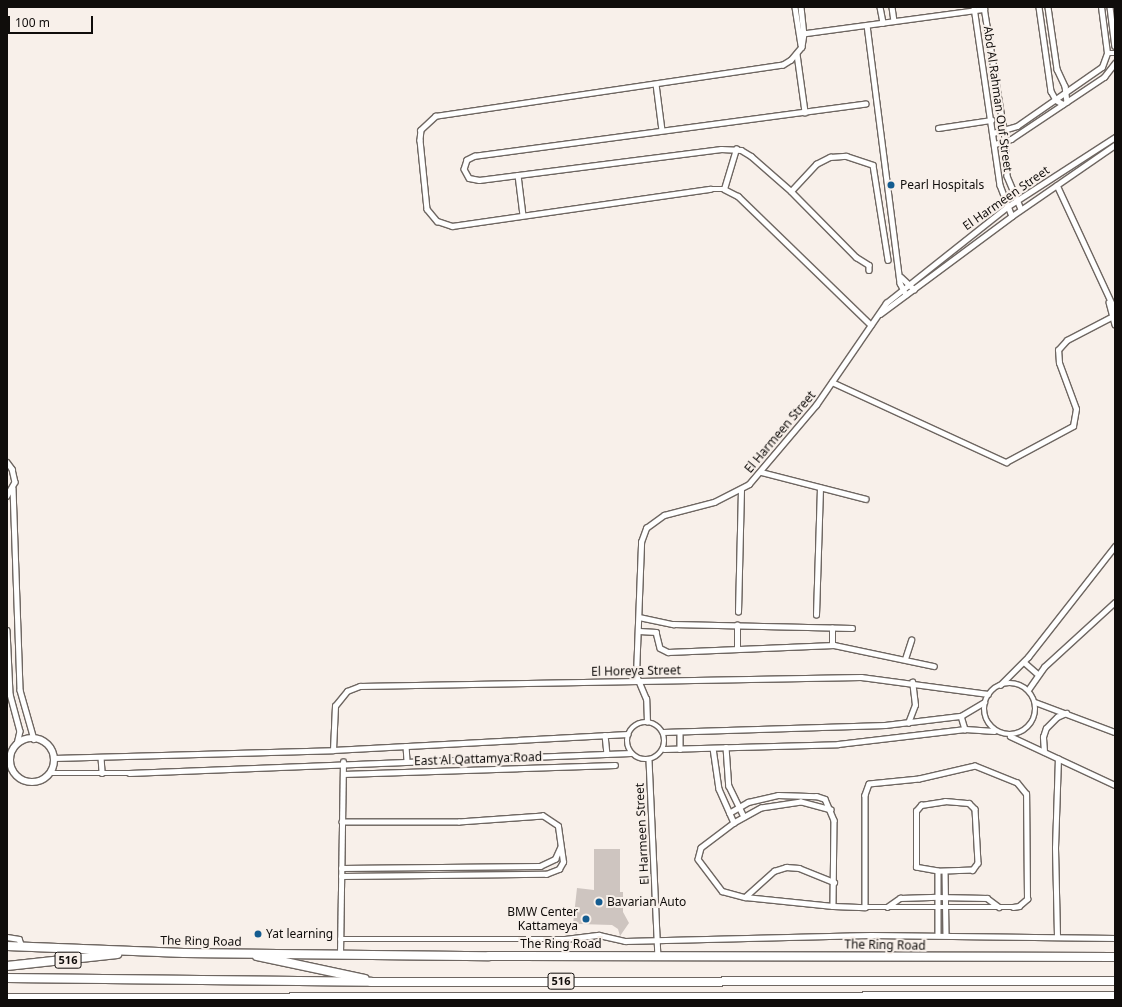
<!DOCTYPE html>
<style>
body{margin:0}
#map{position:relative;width:1122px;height:1007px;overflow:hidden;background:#f8f0ea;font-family:"Noto Sans",sans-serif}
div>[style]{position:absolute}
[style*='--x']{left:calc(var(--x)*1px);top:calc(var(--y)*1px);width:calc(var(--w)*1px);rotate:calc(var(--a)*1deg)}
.building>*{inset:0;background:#cec5c0}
.roads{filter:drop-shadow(1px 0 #6e6661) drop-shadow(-1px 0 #6e6661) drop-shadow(0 1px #6e6661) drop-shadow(0 -1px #6e6661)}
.street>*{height:4.5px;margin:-2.25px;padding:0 2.25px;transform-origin:2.25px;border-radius:2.25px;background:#fff}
.street>.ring{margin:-2.25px;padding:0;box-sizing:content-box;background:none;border:4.5px solid #fff;border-radius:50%}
.secondary>*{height:6px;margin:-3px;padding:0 3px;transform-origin:3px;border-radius:3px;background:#fff}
.secondary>.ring{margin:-3px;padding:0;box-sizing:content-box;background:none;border:6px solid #fff;border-radius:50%}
.highway>*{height:8px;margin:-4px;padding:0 4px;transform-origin:4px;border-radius:4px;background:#fff}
.dots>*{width:11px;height:11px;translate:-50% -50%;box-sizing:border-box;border:2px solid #f8f0ea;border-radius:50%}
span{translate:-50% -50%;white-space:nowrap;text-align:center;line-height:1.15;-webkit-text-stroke:4px #f8f0ea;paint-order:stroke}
.shield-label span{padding:1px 3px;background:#f8f0ea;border:1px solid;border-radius:3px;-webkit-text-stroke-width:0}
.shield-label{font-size:11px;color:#100d0b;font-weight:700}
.street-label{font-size:12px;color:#100d0b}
.poi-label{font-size:12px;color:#100d0b}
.left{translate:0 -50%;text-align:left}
.right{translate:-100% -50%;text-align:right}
.frame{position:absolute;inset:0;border:8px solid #100d0b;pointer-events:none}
.scale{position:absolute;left:8px;top:16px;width:85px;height:18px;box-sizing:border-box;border:2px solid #100d0b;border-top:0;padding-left:5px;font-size:12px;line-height:14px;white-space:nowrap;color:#100d0b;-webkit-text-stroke:3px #f8f0ea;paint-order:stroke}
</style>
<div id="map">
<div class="building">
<i style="clip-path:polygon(594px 849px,620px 849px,620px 892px,623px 892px,623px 912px,629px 923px,620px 936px,618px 929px,612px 925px,579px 924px,576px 934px,573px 924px,577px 888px,594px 890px)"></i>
</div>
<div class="roads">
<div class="street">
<i style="--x:795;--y:7;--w:38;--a:81"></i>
<i style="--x:801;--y:7;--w:27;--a:84"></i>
<i style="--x:804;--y:34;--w:13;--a:99"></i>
<i style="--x:802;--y:47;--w:17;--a:130"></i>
<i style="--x:791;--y:60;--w:9;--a:148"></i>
<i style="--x:783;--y:65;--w:351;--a:171.6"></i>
<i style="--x:436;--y:116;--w:21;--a:137"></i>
<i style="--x:421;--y:130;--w:10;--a:96"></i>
<i style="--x:420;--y:140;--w:69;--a:84.2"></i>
<i style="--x:427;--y:209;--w:16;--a:50"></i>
<i style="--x:437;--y:221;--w:16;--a:18"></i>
<i style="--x:452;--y:226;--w:261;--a:-8.2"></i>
<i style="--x:710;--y:189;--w:14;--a:0"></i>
<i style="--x:724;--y:189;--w:16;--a:27"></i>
<i style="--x:738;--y:196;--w:185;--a:44.1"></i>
<i style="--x:880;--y:7;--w:16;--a:79"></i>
<i style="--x:892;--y:7;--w:14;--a:82"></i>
<i style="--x:974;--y:7;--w:180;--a:81.7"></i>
<i style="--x:1000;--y:185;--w:33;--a:69"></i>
<i style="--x:984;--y:7;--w:131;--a:80.8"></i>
<i style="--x:1005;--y:136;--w:40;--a:87.1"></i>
<i style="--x:1007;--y:176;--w:36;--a:67"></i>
<i style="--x:1039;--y:7;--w:85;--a:81.9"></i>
<i style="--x:1051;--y:91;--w:10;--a:61"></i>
<i style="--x:1056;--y:100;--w:8;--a:30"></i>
<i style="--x:1048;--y:7;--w:63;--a:81.7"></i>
<i style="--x:1057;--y:69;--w:19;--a:65"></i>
<i style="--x:1065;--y:86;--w:16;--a:83"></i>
<i style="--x:1110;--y:7;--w:39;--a:83"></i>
<i style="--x:867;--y:25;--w:260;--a:82.7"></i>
<i style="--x:900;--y:283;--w:13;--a:63"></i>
<i style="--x:799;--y:34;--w:187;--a:-7.7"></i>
<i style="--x:1107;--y:53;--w:8;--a:0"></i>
<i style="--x:797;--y:54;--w:59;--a:82.1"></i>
<i style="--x:656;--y:84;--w:46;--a:82.6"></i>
<i style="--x:866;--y:104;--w:394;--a:172.4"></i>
<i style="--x:475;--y:156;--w:9;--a:153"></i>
<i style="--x:467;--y:160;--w:9;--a:108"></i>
<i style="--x:464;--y:169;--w:10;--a:61"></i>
<i style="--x:469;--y:178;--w:10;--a:11"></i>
<i style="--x:479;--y:180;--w:244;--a:-7.3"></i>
<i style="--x:721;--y:149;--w:20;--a:3"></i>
<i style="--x:741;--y:150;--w:12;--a:31"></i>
<i style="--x:751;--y:156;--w:53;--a:41.2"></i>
<i style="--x:791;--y:191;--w:93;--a:45.4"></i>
<i style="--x:856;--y:257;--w:15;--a:32"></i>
<i style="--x:869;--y:265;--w:5;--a:90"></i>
<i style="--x:938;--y:128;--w:54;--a:-8.6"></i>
<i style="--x:993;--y:133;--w:25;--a:-16"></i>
<i style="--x:1017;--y:126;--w:103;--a:-34.8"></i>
<i style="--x:1102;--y:67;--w:15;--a:-70"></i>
<i style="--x:1107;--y:53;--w:46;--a:-97.4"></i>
<i style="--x:995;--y:144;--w:17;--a:-17"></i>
<i style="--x:1011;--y:139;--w:112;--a:-33.7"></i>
<i style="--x:1104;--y:77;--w:18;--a:-52"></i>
<i style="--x:518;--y:175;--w:40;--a:82.9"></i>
<i style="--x:1057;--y:185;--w:138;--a:65.1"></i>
<i style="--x:724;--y:189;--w:42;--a:-73.3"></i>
<i style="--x:791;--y:191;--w:37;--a:-47"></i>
<i style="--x:816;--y:164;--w:16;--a:-27"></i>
<i style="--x:830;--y:157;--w:16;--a:-4"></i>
<i style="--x:846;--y:156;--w:28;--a:18"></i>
<i style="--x:873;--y:165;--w:96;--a:81"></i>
<i style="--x:901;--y:277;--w:18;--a:43"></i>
<i style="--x:1109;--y:302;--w:23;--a:75"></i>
<i style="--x:880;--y:314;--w:164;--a:-36.6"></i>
<i style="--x:1012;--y:216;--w:125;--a:-34.6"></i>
<i style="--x:832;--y:382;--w:192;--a:24.7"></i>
<i style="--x:1006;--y:462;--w:76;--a:-28.2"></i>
<i style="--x:1073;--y:426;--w:17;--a:-80"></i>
<i style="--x:1076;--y:409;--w:49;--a:-110.3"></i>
<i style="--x:1059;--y:363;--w:13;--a:-94"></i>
<i style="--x:1058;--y:350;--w:13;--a:-48"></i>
<i style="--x:1067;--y:340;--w:54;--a:-27.5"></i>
<i style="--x:7;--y:462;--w:9;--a:54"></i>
<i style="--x:12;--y:469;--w:13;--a:77"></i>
<i style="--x:15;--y:482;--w:16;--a:120"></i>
<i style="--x:761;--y:472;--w:108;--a:14.4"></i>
<i style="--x:13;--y:488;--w:202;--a:88"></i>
<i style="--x:20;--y:690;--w:51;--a:74.1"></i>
<i style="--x:738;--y:612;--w:122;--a:-88.6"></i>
<i style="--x:816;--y:615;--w:127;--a:-88.2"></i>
<i style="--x:639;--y:617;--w:35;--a:12"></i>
<i style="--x:673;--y:624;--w:179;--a:1.3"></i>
<i style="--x:7;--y:630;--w:64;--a:87.3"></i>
<i style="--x:10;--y:694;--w:38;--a:75"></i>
<i style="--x:20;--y:731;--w:13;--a:103"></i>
<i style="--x:639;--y:631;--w:17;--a:3"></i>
<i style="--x:656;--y:632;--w:16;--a:76"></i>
<i style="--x:660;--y:648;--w:9;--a:27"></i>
<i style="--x:668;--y:652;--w:166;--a:-2.4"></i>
<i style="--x:834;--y:645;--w:102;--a:11.9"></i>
<i style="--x:832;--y:645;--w:17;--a:-90"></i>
<i style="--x:737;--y:649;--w:24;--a:-90"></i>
<i style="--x:905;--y:659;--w:20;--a:-72"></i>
<i style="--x:1024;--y:662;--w:18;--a:41"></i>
<i class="ring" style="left:984px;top:683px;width:47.5px;height:47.5px"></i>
<i style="--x:1000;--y:685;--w:40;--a:-45"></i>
<i style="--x:1028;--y:657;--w:141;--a:-51.9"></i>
<i style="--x:1028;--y:690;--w:28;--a:-55"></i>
<i style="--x:1044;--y:667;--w:96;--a:-42.5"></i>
<i style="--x:1035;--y:702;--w:85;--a:20.6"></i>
<i style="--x:961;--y:716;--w:14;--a:73"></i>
<i class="ring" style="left:627px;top:722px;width:33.5px;height:33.5px"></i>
<i style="--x:647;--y:722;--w:23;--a:-92"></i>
<i style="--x:646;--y:699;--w:26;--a:-113"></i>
<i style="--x:636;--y:675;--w:133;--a:-87.8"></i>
<i style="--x:641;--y:542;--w:15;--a:-70"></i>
<i style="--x:646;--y:528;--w:22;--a:-36"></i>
<i style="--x:664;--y:515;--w:52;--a:-14.6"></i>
<i style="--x:714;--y:502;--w:39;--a:-27"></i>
<i style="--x:749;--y:484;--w:104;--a:-49.7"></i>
<i style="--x:816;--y:405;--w:124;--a:-55.5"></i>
<i style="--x:886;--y:303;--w:154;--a:-38.4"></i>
<i style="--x:1007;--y:207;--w:129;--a:-32.9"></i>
<i style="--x:908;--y:723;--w:19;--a:-69"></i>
<i style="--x:915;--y:705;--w:23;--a:-97"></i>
<i style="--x:663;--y:732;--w:222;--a:-1.8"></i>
<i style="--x:885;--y:725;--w:77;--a:-6.8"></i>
<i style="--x:961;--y:716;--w:27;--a:-31"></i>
<i style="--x:680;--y:732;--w:17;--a:90"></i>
<i style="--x:605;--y:735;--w:19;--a:84"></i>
<i style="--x:1010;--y:736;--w:116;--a:25"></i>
<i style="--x:406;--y:746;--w:14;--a:86"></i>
<i style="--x:726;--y:747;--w:39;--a:86"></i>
<i style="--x:729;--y:786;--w:34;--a:64"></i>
<i style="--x:713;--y:748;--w:41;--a:81.7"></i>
<i style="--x:719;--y:789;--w:37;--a:66"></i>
<i style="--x:664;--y:749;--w:174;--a:-1.6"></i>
<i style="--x:838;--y:744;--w:128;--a:-6.7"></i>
<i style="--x:965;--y:729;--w:29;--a:4"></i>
<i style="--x:333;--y:750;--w:44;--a:-87.4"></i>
<i style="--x:335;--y:706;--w:19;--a:-51"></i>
<i style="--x:347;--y:691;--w:14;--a:-21"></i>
<i style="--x:360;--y:686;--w:501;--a:-1.03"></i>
<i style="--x:861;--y:677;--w:128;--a:7.6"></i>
<i style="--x:1044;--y:752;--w:15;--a:-94"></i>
<i style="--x:1043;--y:737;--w:9;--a:-72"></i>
<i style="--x:1046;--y:728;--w:16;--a:-45"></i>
<i style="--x:1057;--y:717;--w:10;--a:-24"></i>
<i style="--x:101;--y:757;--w:16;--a:86"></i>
<i style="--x:54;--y:758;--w:279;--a:-1.6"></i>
<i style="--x:333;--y:750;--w:295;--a:-3.1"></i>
<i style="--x:649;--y:760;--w:196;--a:87.4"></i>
<i style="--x:50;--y:773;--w:79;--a:0"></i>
<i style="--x:129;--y:773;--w:502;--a:-2.28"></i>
<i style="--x:343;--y:774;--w:272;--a:-1.9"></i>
<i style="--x:945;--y:801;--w:24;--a:5"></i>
<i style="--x:969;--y:803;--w:8;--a:45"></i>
<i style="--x:975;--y:809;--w:54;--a:86.8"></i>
<i style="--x:978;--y:863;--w:9;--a:126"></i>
<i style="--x:973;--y:870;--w:35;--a:178"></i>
<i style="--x:938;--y:871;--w:22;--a:-170"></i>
<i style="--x:916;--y:867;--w:56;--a:-90"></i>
<i style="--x:916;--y:811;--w:8;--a:-50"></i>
<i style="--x:921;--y:805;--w:24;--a:-9"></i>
<i style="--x:831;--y:810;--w:31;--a:-165"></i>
<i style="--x:801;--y:802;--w:40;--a:171.5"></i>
<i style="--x:761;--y:808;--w:31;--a:151"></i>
<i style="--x:734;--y:823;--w:41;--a:142.9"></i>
<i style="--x:701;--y:848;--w:11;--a:105"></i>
<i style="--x:698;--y:859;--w:40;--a:53"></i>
<i style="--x:722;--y:891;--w:24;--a:15"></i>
<i style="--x:745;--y:897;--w:88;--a:5.8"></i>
<i style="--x:833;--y:906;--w:32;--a:2"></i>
<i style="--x:865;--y:907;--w:148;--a:0"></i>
<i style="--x:1013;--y:907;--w:6;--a:-9"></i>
<i style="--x:1019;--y:906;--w:11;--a:-41"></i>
<i style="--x:1027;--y:899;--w:105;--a:-90.5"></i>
<i style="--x:1026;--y:794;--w:14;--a:-129"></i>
<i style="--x:1017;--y:783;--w:45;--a:-158"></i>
<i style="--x:975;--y:766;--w:57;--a:166.9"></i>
<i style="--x:919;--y:779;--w:50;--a:174.3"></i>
<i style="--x:869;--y:784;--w:12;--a:110"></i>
<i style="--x:865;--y:795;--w:112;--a:90"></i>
<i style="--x:729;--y:813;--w:22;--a:-30"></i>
<i style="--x:748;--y:802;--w:31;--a:-13"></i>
<i style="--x:778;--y:795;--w:38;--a:2"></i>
<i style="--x:816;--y:796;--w:9;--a:18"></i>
<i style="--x:825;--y:799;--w:23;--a:67"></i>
<i style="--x:834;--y:820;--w:86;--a:90.7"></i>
<i style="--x:341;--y:868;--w:199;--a:-0.6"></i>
<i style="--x:540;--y:866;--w:17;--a:-25"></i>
<i style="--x:555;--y:859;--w:12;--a:-66"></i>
<i style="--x:938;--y:871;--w:64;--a:90"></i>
<i style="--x:945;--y:871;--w:64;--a:89.1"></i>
<i style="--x:341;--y:876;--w:205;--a:-0.6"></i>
<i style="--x:546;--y:874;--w:14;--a:-21"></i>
<i style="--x:559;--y:869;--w:8;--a:-60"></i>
<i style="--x:563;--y:862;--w:36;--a:-98"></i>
<i style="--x:558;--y:826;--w:18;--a:-146"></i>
<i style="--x:543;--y:816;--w:84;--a:175.9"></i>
<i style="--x:459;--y:822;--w:117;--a:180"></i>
<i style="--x:745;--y:897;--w:39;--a:-42"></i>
<i style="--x:774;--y:871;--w:13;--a:-18"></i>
<i style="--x:786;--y:867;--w:13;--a:4"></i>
<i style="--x:799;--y:868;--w:38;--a:22"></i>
<i style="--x:887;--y:907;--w:16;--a:-35"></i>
<i style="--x:900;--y:898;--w:38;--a:-2"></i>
<i style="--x:938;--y:897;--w:49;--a:1.2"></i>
<i style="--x:987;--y:898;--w:15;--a:37"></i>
<i style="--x:1057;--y:936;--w:88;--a:-91.3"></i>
<i style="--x:1055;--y:848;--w:89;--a:-88.1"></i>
<i style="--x:7;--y:937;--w:12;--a:9"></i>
<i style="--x:19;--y:939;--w:8;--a:67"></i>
<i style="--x:340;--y:939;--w:225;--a:0"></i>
<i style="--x:565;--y:939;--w:34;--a:-7"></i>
<i style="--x:599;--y:935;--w:27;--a:13"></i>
<i style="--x:625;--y:941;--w:246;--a:-1.4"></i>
<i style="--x:871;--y:935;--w:244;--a:0.7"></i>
<i style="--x:340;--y:953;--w:191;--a:-89.1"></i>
</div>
<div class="secondary">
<i class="ring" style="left:10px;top:738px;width:38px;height:38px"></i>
</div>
<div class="highway">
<i style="--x:7;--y:946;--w:177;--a:2.3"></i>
<i style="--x:184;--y:953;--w:305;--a:0.6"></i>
<i style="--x:489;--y:956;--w:626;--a:0.09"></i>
<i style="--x:257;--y:956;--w:110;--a:12"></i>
<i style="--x:7;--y:966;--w:111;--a:-6.2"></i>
<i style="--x:7;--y:978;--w:364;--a:0.6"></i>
<i style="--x:371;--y:982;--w:744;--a:-0.08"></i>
<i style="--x:7;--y:998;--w:1108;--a:-0.1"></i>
</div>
</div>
<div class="dots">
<i style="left:891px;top:185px;background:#145c90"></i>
<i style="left:599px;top:902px;background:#145c90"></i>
<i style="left:586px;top:919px;background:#145c90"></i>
<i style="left:258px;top:934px;background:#145c90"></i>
</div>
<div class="shield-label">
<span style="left:68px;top:960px">516</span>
<span style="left:561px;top:981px">516</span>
</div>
<div class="street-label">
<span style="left:998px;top:99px;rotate:82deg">Abd Al Rahman Ouf Street</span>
<span style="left:1006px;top:198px;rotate:-35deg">El Harmeen Street</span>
<span style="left:780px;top:432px;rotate:-50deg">El Harmeen Street</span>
<span style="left:636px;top:671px;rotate:-1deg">El Horeya Street</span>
<span style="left:478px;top:759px;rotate:-2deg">East Al Qattamya Road</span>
<span style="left:642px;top:834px;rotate:-93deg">El Harmeen Street</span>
<span style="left:201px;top:941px;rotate:1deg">The Ring Road</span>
<span style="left:561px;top:944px">The Ring Road</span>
<span style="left:885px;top:945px;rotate:1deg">The Ring Road</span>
</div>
<div class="poi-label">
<span class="left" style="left:900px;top:185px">Pearl Hospitals</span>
<span class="left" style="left:607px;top:902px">Bavarian Auto</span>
<span class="right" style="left:578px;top:919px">BMW Center<br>Kattameya</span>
<span class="left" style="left:266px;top:934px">Yat learning</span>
</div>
<div class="frame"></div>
<div class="scale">100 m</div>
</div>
